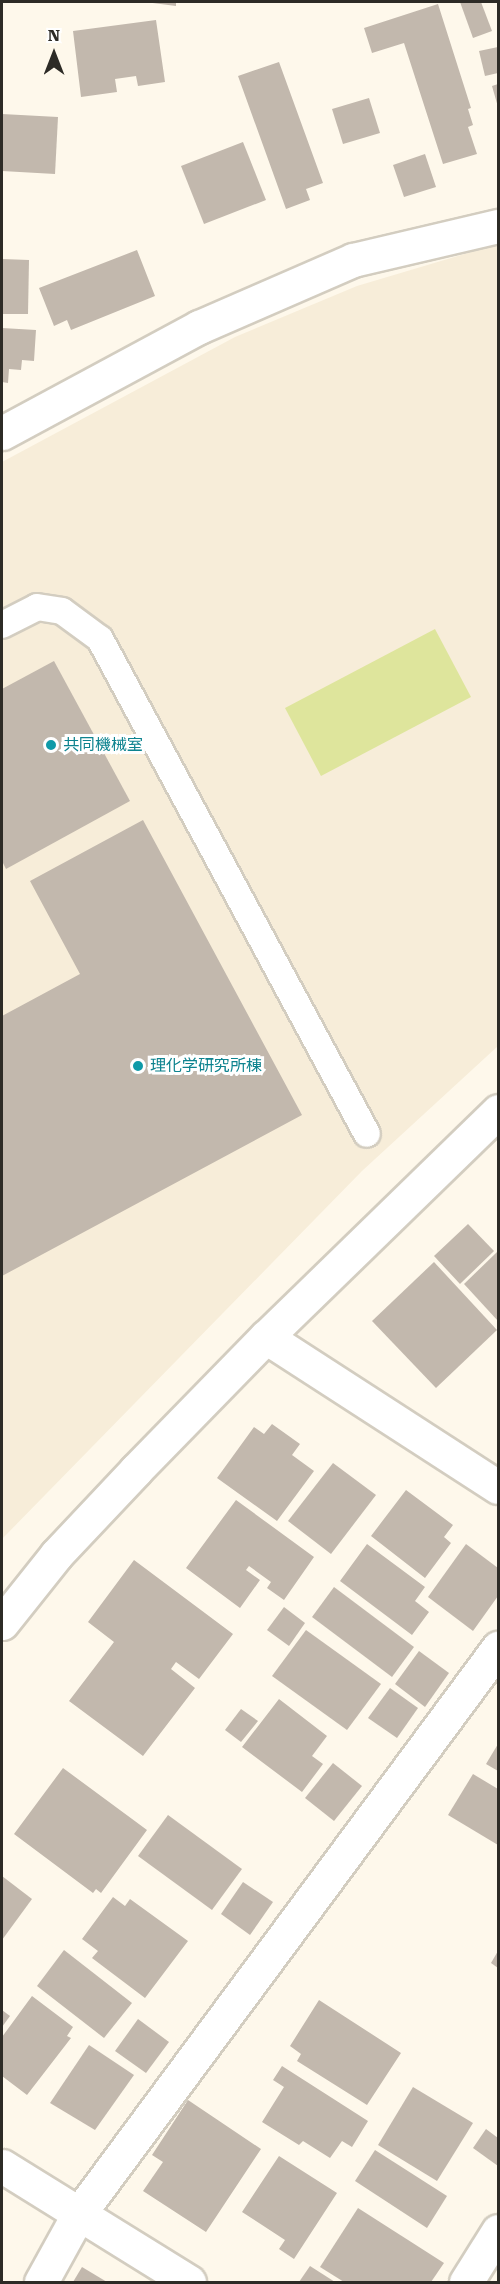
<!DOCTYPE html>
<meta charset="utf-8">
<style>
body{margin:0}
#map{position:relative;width:500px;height:2284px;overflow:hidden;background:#fef8eb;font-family:"Roboto Serif","Noto Sans JP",serif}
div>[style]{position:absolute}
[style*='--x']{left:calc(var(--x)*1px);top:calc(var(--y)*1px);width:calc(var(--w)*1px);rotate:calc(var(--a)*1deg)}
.built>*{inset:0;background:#f7edd9}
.green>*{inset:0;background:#dee59c}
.building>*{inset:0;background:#c2b8ad}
.roads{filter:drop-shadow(2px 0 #d3cdc0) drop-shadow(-2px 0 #d3cdc0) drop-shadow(0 2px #d3cdc0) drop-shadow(0 -2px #d3cdc0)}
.service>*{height:26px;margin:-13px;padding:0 13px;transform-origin:13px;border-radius:13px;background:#fff}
.minor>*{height:33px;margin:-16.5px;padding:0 16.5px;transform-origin:16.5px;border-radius:16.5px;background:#fff}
.tertiary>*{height:33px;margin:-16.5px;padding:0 16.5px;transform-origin:16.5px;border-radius:16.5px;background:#fff}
.dots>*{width:16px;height:16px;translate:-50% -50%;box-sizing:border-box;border:3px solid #fff;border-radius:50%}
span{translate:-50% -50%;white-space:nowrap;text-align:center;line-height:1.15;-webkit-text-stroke:6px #fff;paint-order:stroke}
.culture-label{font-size:16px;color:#0d838f}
.left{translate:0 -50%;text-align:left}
.frame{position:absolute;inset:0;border:3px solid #2d2b26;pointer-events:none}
.north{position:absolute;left:24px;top:24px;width:60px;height:60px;-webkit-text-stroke:4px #fff;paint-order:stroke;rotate:0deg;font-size:16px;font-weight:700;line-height:24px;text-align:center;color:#2d2b26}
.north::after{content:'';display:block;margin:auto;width:21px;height:27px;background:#2d2b26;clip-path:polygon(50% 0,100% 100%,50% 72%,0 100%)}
</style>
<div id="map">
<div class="built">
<i style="clip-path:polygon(498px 244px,498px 1046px,362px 1171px,2px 1539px,2px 462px,235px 337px,357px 286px)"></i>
</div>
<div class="green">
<i style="clip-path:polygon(435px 629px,471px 697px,321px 776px,285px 708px)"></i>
</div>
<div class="building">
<i style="clip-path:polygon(145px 2px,176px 2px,176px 6px)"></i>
<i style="clip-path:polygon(460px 2px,481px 2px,492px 31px,473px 38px)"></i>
<i style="clip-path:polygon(438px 4px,471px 108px,468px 109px,473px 125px,468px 127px,477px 154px,443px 164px,404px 43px,372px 53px,364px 28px)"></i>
<i style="clip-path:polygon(156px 20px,165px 82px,138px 86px,136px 76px,115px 79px,117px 92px,81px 97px,73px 31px)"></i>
<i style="clip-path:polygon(498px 47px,498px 73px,485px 76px,479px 51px)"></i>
<i style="clip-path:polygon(279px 62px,323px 183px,306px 189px,310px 200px,286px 209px,238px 76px)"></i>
<i style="clip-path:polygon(498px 84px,498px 107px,492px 86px)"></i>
<i style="clip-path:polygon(369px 98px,380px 133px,343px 144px,332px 109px)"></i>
<i style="clip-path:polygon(2px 114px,58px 117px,55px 174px,2px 171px)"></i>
<i style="clip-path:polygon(243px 142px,266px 200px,204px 224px,181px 166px)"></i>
<i style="clip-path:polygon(425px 154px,436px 187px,404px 197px,393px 165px)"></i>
<i style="clip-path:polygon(137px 250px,155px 296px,71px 330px,67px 320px,54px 326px,39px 288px)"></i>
<i style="clip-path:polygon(2px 259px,29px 260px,28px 314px,2px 314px)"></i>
<i style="clip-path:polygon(2px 328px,36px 330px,34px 361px,22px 360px,21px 370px,9px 369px,8px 383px,2px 382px)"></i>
<i style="clip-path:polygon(54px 661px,130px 801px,6px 869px,2px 861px,2px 689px)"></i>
<i style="clip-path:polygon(143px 820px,302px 1115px,2px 1276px,2px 1016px,80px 974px,30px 881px)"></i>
<i style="clip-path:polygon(468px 1224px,494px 1251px,460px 1284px,434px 1256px)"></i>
<i style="clip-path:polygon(497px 1252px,498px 1254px,498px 1321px,464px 1284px)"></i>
<i style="clip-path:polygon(434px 1262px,497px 1330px,436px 1388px,372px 1321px)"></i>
<i style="clip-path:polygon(272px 1424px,300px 1444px,292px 1455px,314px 1471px,277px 1521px,217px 1478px,254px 1427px,264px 1434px)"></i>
<i style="clip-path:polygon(333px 1463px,376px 1495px,331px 1554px,288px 1521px)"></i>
<i style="clip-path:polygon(406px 1490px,453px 1525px,444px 1537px,451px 1543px,425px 1578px,371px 1536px)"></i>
<i style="clip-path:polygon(236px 1500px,314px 1557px,284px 1600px,267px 1588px,271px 1582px,249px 1566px,246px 1570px,260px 1580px,240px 1608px,186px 1568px)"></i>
<i style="clip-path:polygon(367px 1544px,425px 1587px,415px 1601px,429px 1612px,412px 1635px,340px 1581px)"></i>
<i style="clip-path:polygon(466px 1544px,498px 1568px,498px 1596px,473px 1631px,428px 1597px)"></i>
<i style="clip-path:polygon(134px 1560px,233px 1634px,199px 1679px,176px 1662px,171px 1669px,195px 1688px,143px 1756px,69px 1701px,114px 1642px,88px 1622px)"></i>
<i style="clip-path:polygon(334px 1587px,414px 1647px,392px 1677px,312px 1617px)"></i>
<i style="clip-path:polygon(284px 1607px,305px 1623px,289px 1646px,267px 1630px)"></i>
<i style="clip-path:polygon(306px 1630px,381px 1684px,347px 1730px,272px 1676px)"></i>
<i style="clip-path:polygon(419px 1651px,449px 1673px,425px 1707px,395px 1684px)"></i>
<i style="clip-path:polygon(390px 1688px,418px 1708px,397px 1738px,368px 1718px)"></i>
<i style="clip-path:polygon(279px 1699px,327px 1736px,312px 1756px,323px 1764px,302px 1792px,242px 1747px)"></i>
<i style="clip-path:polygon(241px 1709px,258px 1721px,241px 1742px,225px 1730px)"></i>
<i style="clip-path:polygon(498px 1744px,498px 1771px,486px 1764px)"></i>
<i style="clip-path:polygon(333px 1763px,362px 1786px,334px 1821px,305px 1798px)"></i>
<i style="clip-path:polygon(63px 1768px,147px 1830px,101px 1893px,96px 1889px,93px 1893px,14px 1834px)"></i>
<i style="clip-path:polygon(473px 1774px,498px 1789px,498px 1845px,448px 1815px)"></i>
<i style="clip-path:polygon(168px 1815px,242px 1869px,212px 1910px,138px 1856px)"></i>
<i style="clip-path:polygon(2px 1876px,32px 1899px,2px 1940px)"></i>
<i style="clip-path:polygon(243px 1882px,273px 1902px,250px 1935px,221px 1914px)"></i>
<i style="clip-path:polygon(113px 1897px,125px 1906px,130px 1899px,188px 1941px,145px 1998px,92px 1958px,98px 1951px,82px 1939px)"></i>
<i style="clip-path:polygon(64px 1950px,132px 2003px,104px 2038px,37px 1986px)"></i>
<i style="clip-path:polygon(498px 1951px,498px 1968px,491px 1963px)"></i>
<i style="clip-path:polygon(32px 1996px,73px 2027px,67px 2036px,71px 2038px,27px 2095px,2px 2076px,2px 2037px)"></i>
<i style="clip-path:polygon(319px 2000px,401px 2053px,367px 2105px,297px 2061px,301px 2054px,290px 2046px)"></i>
<i style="clip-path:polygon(2px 2010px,10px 2016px,2px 2027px)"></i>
<i style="clip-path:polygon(138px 2019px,169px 2042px,146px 2073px,115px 2051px)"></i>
<i style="clip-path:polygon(89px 2045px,134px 2075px,95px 2130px,50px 2103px)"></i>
<i style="clip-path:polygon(282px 2066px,368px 2121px,352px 2147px,342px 2141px,330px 2158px,303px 2141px,299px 2145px,262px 2122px,284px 2087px,273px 2080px)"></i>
<i style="clip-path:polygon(413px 2087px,473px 2123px,437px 2181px,378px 2145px)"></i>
<i style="clip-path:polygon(188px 2100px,261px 2149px,206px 2232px,143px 2191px,163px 2162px,152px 2155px)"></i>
<i style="clip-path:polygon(486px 2129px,498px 2138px,498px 2166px,473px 2148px)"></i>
<i style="clip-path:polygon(375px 2150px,447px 2196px,427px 2228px,355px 2181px)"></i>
<i style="clip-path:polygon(279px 2156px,337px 2193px,294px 2259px,279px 2249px,285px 2240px,242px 2212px)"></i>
<i style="clip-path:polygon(358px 2208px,444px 2263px,431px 2282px,344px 2282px,320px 2267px)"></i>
<i style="clip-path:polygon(310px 2266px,335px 2282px,299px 2282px)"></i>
<i style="clip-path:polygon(82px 2267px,107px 2282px,73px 2282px)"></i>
</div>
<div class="roads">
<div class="service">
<i style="--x:2;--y:625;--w:39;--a:-27"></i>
<i style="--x:37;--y:607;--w:25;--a:9"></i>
<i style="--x:62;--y:611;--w:47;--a:36.4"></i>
<i style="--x:100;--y:639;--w:562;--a:61.66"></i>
</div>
<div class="minor">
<i style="--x:2;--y:433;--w:224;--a:-28.3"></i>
<i style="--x:199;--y:327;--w:168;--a:-23.5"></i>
<i style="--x:353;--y:260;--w:149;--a:-13.2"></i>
<i style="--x:266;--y:1337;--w:276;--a:32.9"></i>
<i style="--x:41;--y:2282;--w:77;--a:-61.1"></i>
<i style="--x:78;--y:2215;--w:706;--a:-53.47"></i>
<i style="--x:466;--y:2282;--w:60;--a:-57.9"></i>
</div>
<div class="tertiary">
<i style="--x:2;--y:1623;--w:87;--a:-51.5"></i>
<i style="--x:56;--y:1555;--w:117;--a:-46.7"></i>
<i style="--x:136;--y:1470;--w:186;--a:-45.7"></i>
<i style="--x:266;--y:1337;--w:324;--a:-44.2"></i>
<i style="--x:2;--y:2166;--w:220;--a:31.8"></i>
</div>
</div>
<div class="dots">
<i style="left:51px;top:745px;background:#0f9aa8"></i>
<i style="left:138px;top:1066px;background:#0f9aa8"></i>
</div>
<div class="culture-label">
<span class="left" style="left:63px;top:745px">共同機械室</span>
<span class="left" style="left:150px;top:1066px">理化学研究所棟</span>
</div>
<div class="frame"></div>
<div class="north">N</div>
</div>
